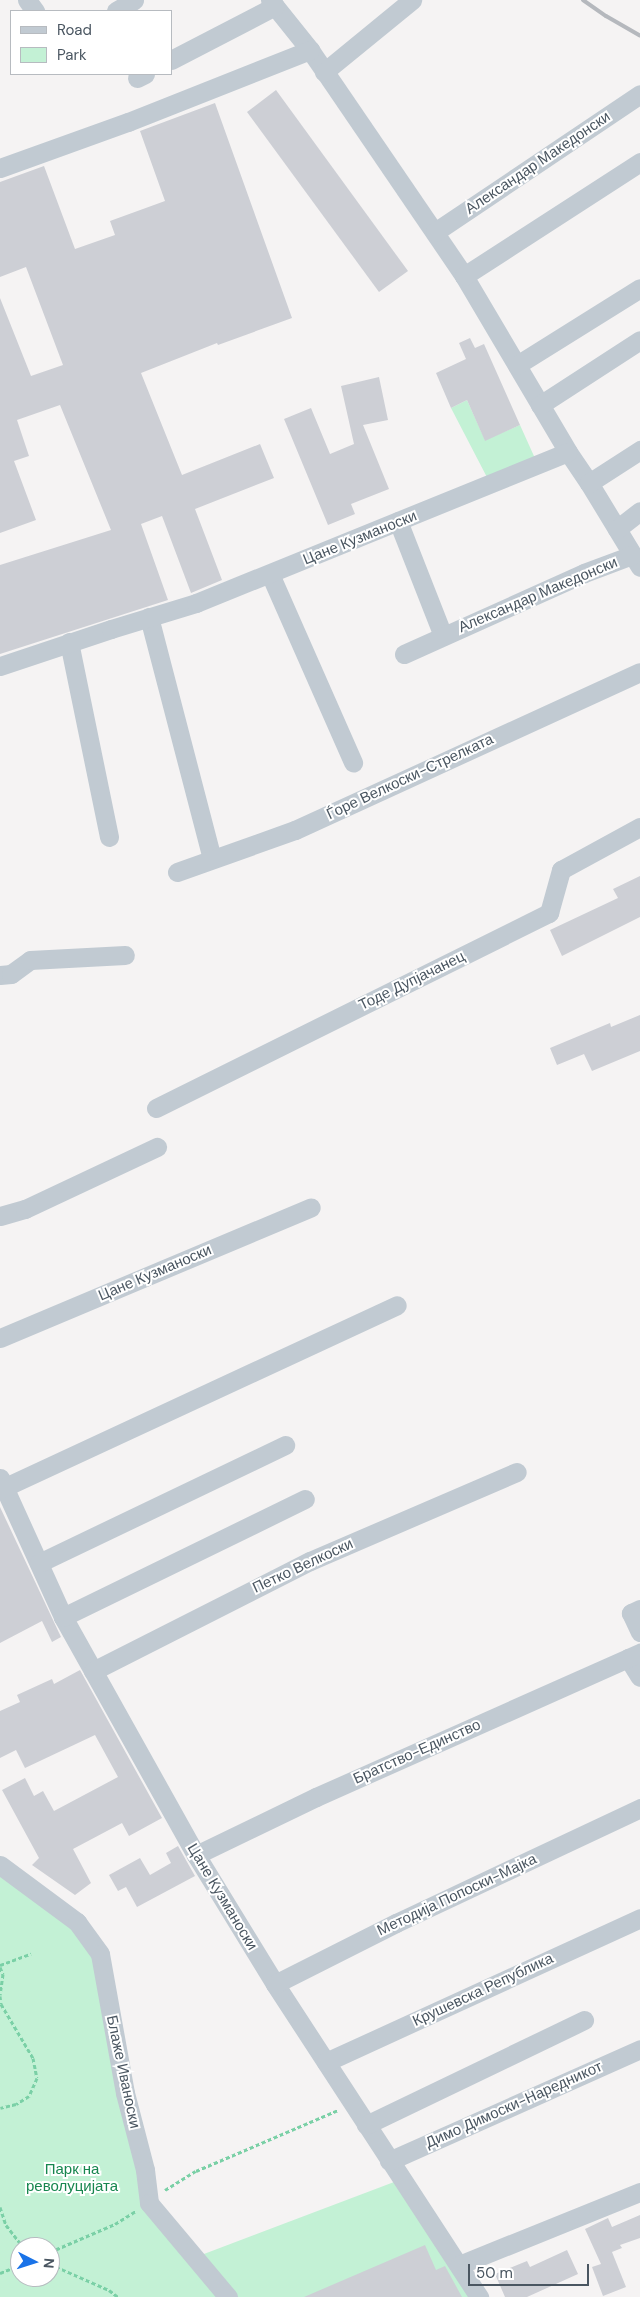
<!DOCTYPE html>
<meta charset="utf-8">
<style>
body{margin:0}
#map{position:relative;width:640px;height:2297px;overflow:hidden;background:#f5f3f3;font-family:"DM Sans",sans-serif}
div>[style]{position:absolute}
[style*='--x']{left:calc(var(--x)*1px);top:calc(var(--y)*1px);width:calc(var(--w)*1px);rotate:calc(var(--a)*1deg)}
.green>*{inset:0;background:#c3f1d5}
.building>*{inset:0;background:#cdcfd5}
.path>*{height:3px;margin-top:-1.5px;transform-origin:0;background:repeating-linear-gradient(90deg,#7ad0a6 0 4px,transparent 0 6.5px)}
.minor>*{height:19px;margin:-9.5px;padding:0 9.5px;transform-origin:9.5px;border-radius:9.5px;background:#c1cad2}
.rail>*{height:4px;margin:-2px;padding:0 2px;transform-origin:2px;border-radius:2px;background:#b5b8bd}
span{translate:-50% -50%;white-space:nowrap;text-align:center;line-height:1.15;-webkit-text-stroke:4px #fff;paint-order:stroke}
.street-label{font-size:15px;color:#4a5661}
.park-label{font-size:15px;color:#17864f}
.legend{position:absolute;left:10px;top:10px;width:162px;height:65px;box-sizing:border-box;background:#fff;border:1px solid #b7bbc0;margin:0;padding:6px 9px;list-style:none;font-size:15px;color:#4a5661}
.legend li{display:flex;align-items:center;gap:10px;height:25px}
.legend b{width:25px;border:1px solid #b7bbc0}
.north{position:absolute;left:10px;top:2237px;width:50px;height:50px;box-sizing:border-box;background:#fff;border:1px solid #b7bbc0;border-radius:50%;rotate:95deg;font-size:14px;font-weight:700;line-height:20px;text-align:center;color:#4a5661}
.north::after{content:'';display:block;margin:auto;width:18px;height:22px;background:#1a73e8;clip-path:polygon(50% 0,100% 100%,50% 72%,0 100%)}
.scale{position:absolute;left:468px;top:2264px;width:121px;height:22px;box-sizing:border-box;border:2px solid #4a5661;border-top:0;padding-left:6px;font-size:15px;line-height:18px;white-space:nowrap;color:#4a5661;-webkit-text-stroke:4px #fff;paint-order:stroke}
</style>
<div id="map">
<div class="green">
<i style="clip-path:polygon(467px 400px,485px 440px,520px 425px,538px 465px,491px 485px,451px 408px)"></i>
<i style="clip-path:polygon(evenodd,0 1865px,100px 1954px,149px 2203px,196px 2257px,402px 2179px,479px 2297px,0 2297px,0 1865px,20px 2247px,50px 2247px,50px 2277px,20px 2277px,20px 2247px)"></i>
</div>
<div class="building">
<i style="clip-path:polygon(276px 90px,408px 271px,379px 292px,247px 112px)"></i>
<i style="clip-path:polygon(215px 103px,292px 318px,218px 345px,217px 343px,141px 373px,182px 475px,260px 444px,274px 478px,195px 509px,222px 580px,191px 593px,162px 516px,141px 524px,168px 600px,0 654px,0 565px,111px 530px,60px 405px,17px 420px,29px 456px,14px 461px,36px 520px,0 533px,0 298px,31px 376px,63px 365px,26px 267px,0 277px,0 182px,44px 166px,75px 249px,115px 235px,110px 221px,165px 201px,140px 131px)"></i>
<i style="clip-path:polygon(470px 338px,475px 348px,484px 344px,520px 425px,485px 441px,467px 400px,451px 408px,436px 373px,466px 359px,459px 343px)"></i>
<i style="clip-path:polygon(379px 377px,388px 420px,363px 425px,389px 489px,351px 504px,355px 514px,328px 525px,284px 419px,311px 408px,330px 454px,354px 444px,341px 386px)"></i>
<i style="clip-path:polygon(640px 876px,640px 917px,562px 956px,550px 930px,618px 898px,613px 889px)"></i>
<i style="clip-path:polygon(640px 1015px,640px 1051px,592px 1071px,584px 1054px,557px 1065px,550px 1048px,610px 1023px,611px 1027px)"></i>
<i style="clip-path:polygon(0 1507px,61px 1637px,52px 1642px,42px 1621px,0 1643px)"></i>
<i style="clip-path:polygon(80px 1670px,162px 1818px,129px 1836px,122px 1823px,73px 1849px,91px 1883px,75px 1895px,32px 1865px,39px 1858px,2px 1790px,25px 1778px,34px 1796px,43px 1791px,54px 1811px,118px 1777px,95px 1735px,25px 1768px,16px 1750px,0 1758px,0 1711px,20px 1702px,17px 1695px,52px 1679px,54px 1684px)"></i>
<i style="clip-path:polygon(178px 1846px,195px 1876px,137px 1907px,126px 1887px,118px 1891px,109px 1875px,140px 1858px,150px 1875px,171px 1863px,166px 1853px)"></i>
<i style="clip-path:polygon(640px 2215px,640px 2238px,620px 2245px,622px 2248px,612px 2252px,626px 2287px,603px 2296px,592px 2267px,601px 2264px,585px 2229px,608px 2218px,612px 2227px)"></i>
<i style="clip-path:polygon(425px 2245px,436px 2270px,445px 2266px,462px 2297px,304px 2297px)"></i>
<i style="clip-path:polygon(567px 2250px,578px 2274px,527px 2297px,505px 2297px,495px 2274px,527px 2261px,530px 2267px)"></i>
</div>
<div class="path">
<i style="--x:0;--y:1965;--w:33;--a:-20"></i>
<i style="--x:0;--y:1967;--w:8;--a:67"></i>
<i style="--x:3;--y:1974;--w:21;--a:98"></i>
<i style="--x:0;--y:1996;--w:8;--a:83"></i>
<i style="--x:1;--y:2004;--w:63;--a:59.3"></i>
<i style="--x:33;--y:2058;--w:20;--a:79"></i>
<i style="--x:37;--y:2078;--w:20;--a:114"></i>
<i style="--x:29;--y:2096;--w:15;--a:148"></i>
<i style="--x:16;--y:2104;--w:16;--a:166"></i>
<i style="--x:165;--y:2190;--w:36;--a:-32"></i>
<i style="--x:196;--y:2171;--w:155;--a:-23.2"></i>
<i style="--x:0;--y:2207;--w:19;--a:72"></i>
<i style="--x:6;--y:2225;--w:28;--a:52"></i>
<i style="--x:50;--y:2252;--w:71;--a:-23.3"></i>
<i style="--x:115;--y:2224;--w:25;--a:-32"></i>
<i style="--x:50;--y:2264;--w:64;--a:23.8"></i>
<i style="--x:109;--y:2290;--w:11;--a:38"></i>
<i style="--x:0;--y:2273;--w:22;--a:-22"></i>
</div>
<div class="minor">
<i style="--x:27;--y:0;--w:14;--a:54"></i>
<i style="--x:270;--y:0;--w:64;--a:51.3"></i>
<i style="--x:310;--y:50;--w:273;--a:55.7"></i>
<i style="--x:464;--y:276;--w:204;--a:59.4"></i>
<i style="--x:568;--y:452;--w:37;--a:56"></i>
<i style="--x:589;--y:483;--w:98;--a:58.7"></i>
<i style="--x:116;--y:11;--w:21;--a:-31"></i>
<i style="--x:171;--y:60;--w:117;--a:-27.4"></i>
<i style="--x:324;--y:72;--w:114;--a:-39.3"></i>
<i style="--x:137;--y:78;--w:9;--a:-27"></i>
<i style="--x:0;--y:168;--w:136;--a:-19.8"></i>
<i style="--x:128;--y:122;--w:196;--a:-21.6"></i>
<i style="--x:435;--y:232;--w:247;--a:-33.9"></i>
<i style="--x:464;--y:276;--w:210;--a:-32.9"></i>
<i style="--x:517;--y:365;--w:145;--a:-32"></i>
<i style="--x:540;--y:405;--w:119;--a:-33"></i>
<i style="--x:589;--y:483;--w:61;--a:-32.9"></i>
<i style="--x:398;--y:521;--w:123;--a:68.6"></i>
<i style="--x:617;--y:529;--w:29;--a:-38"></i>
<i style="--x:270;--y:574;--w:206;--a:66.2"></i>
<i style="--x:149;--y:617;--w:250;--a:75.4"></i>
<i style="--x:69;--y:642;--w:199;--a:78.4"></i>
<i style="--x:404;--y:654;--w:197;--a:-24.2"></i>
<i style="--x:584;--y:573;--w:51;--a:-20.6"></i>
<i style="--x:0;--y:666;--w:117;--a:-18.4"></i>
<i style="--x:111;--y:629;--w:89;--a:-17"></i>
<i style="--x:196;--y:603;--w:401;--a:-22.1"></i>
<i style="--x:177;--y:872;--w:125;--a:-19.6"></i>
<i style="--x:295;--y:830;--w:379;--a:-24.6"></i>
<i style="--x:0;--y:975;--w:11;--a:-5"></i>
<i style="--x:11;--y:974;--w:24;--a:-36"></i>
<i style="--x:30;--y:960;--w:95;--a:-3"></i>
<i style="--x:156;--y:1108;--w:439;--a:-26.4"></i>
<i style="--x:549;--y:913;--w:45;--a:-74.4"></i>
<i style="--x:561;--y:870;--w:90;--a:-28.6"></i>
<i style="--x:0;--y:1216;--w:26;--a:-16"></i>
<i style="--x:25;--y:1209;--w:146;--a:-25.2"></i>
<i style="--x:0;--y:1338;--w:337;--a:-22.8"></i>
<i style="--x:0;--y:1478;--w:153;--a:65.6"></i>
<i style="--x:63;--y:1617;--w:273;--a:60.8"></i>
<i style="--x:196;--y:1855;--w:151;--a:58.5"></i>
<i style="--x:275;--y:1984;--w:374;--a:56.9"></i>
<i style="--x:3;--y:1488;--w:434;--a:-24.9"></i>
<i style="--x:39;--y:1563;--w:273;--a:-25.6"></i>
<i style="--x:640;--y:1609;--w:10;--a:156"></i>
<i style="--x:631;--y:1613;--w:21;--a:65"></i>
<i style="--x:63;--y:1617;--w:269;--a:-26"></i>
<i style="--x:628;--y:1658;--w:22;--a:58"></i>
<i style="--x:93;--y:1671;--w:243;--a:-26.9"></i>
<i style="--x:310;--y:1561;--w:225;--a:-23.3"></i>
<i style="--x:196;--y:1855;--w:133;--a:-25.8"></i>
<i style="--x:316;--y:1797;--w:355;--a:-24"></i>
<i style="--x:0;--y:1865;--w:96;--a:36.5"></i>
<i style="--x:77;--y:1922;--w:39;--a:54"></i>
<i style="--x:100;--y:1954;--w:141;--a:79.8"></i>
<i style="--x:125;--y:2093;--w:80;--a:75.4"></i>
<i style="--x:145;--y:2170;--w:33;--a:83"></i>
<i style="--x:149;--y:2203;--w:123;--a:50"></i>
<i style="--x:275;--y:1984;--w:136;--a:-26.8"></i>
<i style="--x:396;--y:1923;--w:270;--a:-25.2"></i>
<i style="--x:326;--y:2062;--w:345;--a:-24.6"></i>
<i style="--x:366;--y:2125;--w:242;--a:-25.7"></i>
<i style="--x:389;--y:2161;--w:275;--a:-24"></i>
<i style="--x:459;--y:2265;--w:195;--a:-22"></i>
</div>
<div class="rail">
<i style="--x:583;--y:0;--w:28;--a:35"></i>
<i style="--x:606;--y:16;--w:39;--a:30"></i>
</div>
<div class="street-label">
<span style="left:538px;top:163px;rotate:-34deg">Александар Македонски</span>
<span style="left:360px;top:538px;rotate:-22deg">Цане Кузманоски</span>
<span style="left:538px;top:595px;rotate:-23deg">Александар Македонски</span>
<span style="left:410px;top:777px;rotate:-25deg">Ѓоре Велкоски-Стрелката</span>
<span style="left:412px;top:981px;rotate:-26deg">Тоде Дупјачанец</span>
<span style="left:155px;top:1273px;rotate:-23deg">Цане Кузманоски</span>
<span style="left:303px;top:1566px;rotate:-25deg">Петко Велкоски</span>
<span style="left:417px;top:1752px;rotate:-24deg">Братство-Единство</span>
<span style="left:457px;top:1895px;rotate:-25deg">Методија Попоски-Мајка</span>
<span style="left:222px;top:1897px;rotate:59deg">Цане Кузманоски</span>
<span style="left:483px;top:1990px;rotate:-25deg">Крушевска Република</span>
<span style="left:123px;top:2072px;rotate:78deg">Блаже Иваноски</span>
<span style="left:514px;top:2105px;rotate:-24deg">Димо Димоски-Наредникот</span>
</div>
<div class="park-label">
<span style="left:72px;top:2178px">Парк на<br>револуцијата</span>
</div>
<ul class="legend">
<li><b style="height:6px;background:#c1cad2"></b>Road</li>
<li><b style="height:14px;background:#c3f1d5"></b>Park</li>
</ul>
<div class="north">N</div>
<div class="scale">50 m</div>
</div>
